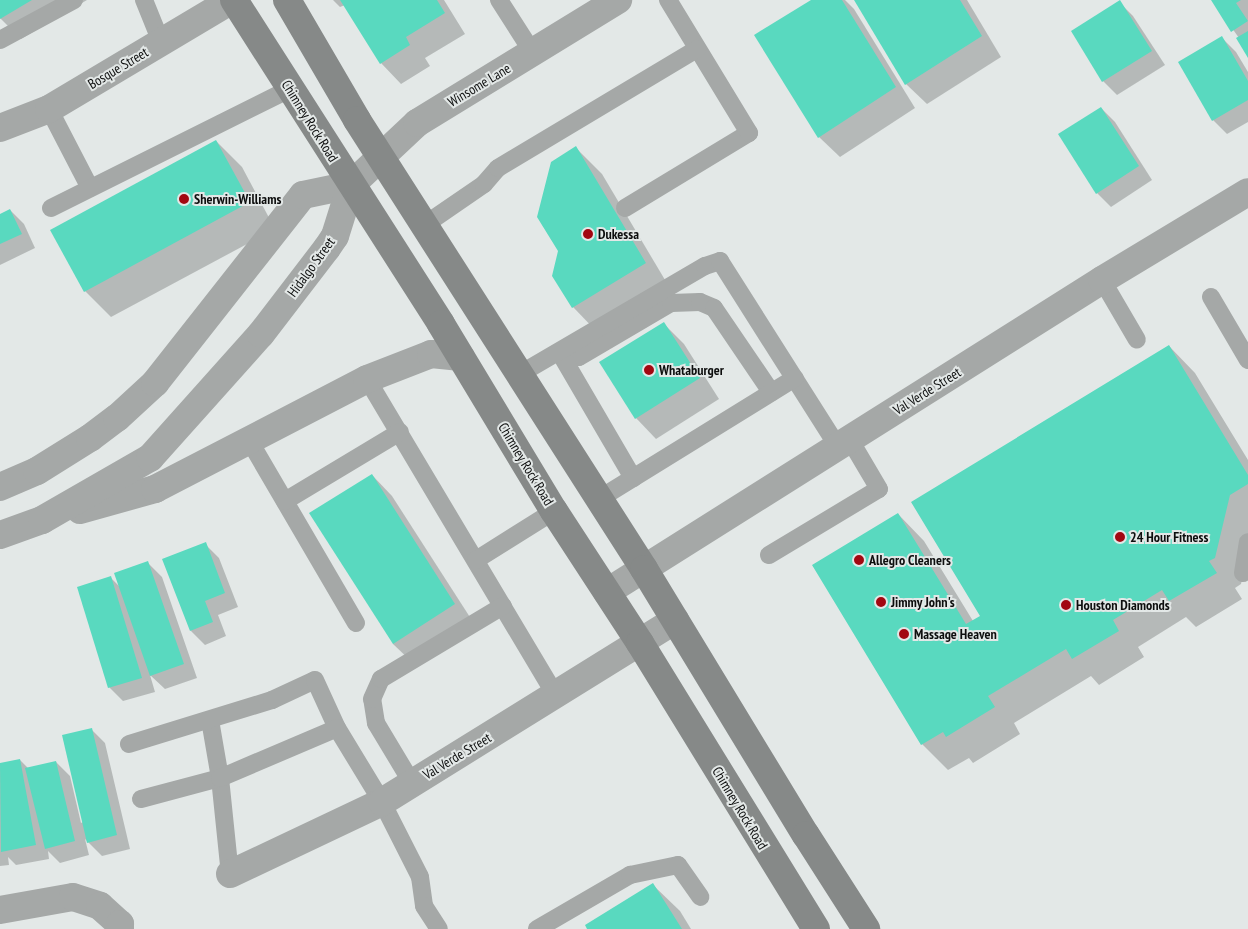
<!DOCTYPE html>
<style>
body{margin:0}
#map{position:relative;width:1248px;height:929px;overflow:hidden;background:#e3e8e7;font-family:"PT Sans Narrow",sans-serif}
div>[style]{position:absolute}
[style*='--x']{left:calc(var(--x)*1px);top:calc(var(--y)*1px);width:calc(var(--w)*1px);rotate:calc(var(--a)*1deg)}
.shadow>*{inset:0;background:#0003}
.building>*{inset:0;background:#59d9bf}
.service>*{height:18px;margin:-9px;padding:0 9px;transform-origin:9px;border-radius:9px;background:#a5a8a7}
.minor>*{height:28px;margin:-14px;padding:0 14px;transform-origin:14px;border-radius:14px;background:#a5a8a7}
.tertiary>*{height:28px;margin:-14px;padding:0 14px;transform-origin:14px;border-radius:14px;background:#a5a8a7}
.secondary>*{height:28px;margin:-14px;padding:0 14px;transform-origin:14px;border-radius:14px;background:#868988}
.dots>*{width:14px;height:14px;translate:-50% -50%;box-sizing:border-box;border:2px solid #e3e8e7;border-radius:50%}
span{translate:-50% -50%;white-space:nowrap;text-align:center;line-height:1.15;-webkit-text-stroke:4px #e3e8e7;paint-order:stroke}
.street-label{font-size:14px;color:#0d0e0e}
.poi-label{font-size:14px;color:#0d0e0e;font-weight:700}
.left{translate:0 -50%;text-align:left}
</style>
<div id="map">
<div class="shadow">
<i style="clip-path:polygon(0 0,87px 0,21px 39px,0 18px)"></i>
<i style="clip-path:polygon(333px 0,444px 0,465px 34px,425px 58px,430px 66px,401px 84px,381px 63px,345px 5px,340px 7px)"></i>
<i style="clip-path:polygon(814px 0,845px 0,854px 9px,915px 108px,840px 157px,819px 137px)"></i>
<i style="clip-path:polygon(855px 0,967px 0,1001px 57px,927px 104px,906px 84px)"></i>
<i style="clip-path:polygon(1212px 0,1248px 0,1248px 56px,1239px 38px)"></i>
<i style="clip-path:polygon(1119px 2px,1133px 16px,1165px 65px,1117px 95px,1103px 81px)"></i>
<i style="clip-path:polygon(1222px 38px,1236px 52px,1248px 72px,1248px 122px,1227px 134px,1213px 120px)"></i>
<i style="clip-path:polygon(1101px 108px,1115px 122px,1152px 180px,1111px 207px,1097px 193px)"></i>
<i style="clip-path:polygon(216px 141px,242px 167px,275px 229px,111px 317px,85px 291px)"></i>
<i style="clip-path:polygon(576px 148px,602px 174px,671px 290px,599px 334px,573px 307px)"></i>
<i style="clip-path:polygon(10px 210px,24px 224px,35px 248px,0 265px,0 215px)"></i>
<i style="clip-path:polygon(663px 323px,684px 344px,719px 399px,656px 439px,636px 418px)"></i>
<i style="clip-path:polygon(1169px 346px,1195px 373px,1248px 460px,1248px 554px,1241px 584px,1235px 588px,1242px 599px,1196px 627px,1186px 617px,1138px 647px,1144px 657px,1099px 685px,1091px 676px,1014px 723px,1020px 734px,973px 763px,969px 758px,948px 770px,922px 744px,898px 514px,924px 541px,973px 621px,981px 617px)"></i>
<i style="clip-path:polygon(372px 475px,392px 496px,475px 625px,414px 664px,393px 644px)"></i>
<i style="clip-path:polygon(205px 544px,219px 558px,238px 607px,218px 615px,226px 636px,205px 645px,191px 631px)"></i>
<i style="clip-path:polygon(148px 563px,162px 577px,197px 678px,165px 689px,150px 675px,155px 692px,123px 701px,109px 687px,111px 578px,120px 587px)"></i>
<i style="clip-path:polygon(91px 729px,105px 743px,130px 849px,102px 856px,85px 839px,89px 855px,60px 863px,48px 851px,49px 859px,16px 865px,8px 857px,9px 865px,0 866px,0 764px,20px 760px,28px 768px,56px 762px,70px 776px,81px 823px,83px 822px)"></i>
<i style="clip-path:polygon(653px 885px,680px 911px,691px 929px,589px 929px)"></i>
</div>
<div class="building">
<i style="clip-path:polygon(0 0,32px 0,0 19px)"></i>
<i style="clip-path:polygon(340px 0,437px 0,445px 13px,406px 37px,410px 45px,380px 64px)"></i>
<i style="clip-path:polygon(811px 0,842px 0,896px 87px,818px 138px,754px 35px)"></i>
<i style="clip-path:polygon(854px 0,960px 0,982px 36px,905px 85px)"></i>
<i style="clip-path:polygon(1120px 0,1152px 51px,1102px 82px,1071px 31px)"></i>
<i style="clip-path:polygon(1211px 0,1241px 0,1236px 3px,1248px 21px,1231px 32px)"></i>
<i style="clip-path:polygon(1248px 31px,1248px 58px,1236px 38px)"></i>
<i style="clip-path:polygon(1222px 36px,1248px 81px,1248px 100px,1212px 121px,1178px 62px)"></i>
<i style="clip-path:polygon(1101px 107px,1139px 166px,1096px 194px,1058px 134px)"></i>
<i style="clip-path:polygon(216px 140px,250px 202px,84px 292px,50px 230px)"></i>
<i style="clip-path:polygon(576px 146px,646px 263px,572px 308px,552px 276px,558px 251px,537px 217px,551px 162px)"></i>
<i style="clip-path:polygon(10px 209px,22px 234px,0 244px,0 214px)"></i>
<i style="clip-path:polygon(664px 322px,700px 378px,635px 419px,599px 362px)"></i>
<i style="clip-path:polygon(1169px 345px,1248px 475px,1248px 484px,1230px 495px,1215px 558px,1209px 561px,1217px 573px,1169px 601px,1162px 590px,1113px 620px,1119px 631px,1072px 659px,1066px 649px,988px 696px,995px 707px,946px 737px,943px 732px,921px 745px,812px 565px,898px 513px,966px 624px,980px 616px,911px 502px)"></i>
<i style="clip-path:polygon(372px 474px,455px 604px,393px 644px,309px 513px)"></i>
<i style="clip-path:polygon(206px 542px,225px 593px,205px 601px,213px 622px,190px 631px,162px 559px)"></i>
<i style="clip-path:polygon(148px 561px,184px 664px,150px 676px,114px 573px)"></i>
<i style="clip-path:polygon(111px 576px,142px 678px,108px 688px,77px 587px)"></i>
<i style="clip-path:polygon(92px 728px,117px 835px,87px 843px,62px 735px)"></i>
<i style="clip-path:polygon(20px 759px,36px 845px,1px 852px,0 763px)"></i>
<i style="clip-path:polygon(56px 761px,75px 841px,45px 849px,25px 768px)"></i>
<i style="clip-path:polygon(653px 883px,682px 929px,587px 929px,585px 925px)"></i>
</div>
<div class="service">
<i style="--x:144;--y:0;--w:45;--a:68"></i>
<i style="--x:499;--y:0;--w:63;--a:57.3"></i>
<i style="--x:0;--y:40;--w:84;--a:-28.4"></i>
<i style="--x:49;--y:109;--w:89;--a:62.6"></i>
<i style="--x:51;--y:208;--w:267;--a:-26.5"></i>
<i style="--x:625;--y:208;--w:145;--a:-31.2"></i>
<i style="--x:749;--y:133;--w:156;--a:-121.3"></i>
<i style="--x:423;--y:226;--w:74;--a:-34.5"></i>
<i style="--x:484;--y:184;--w:21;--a:-49"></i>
<i style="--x:498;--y:168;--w:232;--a:-30.9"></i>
<i style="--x:1102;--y:280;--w:69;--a:59.7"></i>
<i style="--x:1211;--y:297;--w:73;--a:59.6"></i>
<i style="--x:560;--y:353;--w:19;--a:12"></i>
<i style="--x:579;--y:357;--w:107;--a:-30.4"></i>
<i style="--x:671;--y:303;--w:29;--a:-2"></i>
<i style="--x:700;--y:302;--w:15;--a:23"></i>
<i style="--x:714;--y:308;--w:102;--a:55.8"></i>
<i style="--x:560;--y:353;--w:145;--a:59.7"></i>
<i style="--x:520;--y:374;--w:214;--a:-30.3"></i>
<i style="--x:705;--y:266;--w:16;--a:-18"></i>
<i style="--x:720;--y:261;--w:220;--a:57.6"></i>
<i style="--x:367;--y:379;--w:369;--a:59.2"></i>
<i style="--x:249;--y:440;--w:212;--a:59.7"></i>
<i style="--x:599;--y:499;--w:230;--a:-31.7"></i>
<i style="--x:285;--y:501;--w:134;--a:-31"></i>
<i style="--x:769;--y:555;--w:128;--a:-31"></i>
<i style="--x:879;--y:489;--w:57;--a:-120.6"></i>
<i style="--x:476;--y:560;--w:92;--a:-32.1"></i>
<i style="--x:1243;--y:573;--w:31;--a:-81"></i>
<i style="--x:210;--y:720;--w:59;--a:80.2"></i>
<i style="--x:220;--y:778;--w:97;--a:84.1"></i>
<i style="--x:129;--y:744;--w:150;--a:-17.1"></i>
<i style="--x:272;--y:700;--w:47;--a:-24.9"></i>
<i style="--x:315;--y:680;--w:53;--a:65.4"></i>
<i style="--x:412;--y:783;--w:70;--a:-121"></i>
<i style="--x:376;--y:723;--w:24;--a:-99"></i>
<i style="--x:372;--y:699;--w:22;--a:-66"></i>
<i style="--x:381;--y:679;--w:142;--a:-30.9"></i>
<i style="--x:141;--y:799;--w:82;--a:-14.9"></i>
<i style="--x:220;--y:778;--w:127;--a:-23.1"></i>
<i style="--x:337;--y:728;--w:87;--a:58.7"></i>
<i style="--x:382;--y:802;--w:84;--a:63.1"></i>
<i style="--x:420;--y:877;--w:29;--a:82"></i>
<i style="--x:424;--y:906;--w:27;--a:57"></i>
<i style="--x:537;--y:929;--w:108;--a:-30.1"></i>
<i style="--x:630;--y:875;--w:49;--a:-11.8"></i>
<i style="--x:678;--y:865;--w:39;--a:55"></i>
</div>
<div class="minor">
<i style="--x:0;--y:128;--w:53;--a:-21.2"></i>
<i style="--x:49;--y:109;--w:213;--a:-30.8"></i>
<i style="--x:607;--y:592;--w:585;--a:-32.22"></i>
<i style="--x:1102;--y:280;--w:170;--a:-31.1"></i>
<i style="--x:230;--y:874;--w:168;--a:-25.3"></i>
<i style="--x:382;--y:802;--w:345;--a:-31.8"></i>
<i style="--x:0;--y:910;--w:74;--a:-10.1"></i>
<i style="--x:73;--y:897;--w:28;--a:18"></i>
<i style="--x:100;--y:906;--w:27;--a:42"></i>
<i style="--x:120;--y:924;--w:5;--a:90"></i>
</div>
<div class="tertiary">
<i style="--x:0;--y:487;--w:40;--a:-23.4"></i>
<i style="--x:37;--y:471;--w:62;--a:-31.9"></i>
<i style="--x:90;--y:438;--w:34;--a:-37"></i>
<i style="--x:117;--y:418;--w:52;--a:-42.6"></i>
<i style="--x:155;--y:383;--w:239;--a:-51.8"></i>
<i style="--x:303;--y:195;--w:49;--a:-11.8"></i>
<i style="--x:80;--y:510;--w:78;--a:-15.6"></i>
<i style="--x:155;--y:489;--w:239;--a:-27.4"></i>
<i style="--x:367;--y:379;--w:69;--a:-21.3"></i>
<i style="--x:431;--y:354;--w:30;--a:6"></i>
<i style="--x:0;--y:535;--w:45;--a:-19.7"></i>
<i style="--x:42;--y:520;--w:125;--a:-29.9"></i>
<i style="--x:150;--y:458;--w:166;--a:-48.2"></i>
<i style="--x:261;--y:334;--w:108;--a:-52.5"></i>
<i style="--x:327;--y:248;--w:14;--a:-56"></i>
<i style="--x:335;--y:236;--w:53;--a:-72.6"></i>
<i style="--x:351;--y:185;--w:91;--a:-43.2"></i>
<i style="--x:417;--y:123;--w:236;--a:-31.5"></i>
</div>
<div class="secondary">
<i style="--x:234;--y:0;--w:384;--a:57.4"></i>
<i style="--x:441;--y:324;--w:218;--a:58.9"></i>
<i style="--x:554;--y:511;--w:158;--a:56.9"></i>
<i style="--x:640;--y:643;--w:336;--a:58.4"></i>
<i style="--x:287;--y:0;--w:139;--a:59.7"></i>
<i style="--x:357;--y:120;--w:533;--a:57.41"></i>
<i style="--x:644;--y:569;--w:311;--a:58.7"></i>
<i style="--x:806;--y:835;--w:112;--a:57.4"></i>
</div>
<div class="dots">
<i style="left:184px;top:199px;background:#a20811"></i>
<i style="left:588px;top:234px;background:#a20811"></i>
<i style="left:649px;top:370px;background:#a20811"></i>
<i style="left:1120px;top:537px;background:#a20811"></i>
<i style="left:859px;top:560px;background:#a20811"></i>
<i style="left:881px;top:602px;background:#a20811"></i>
<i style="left:1066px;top:605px;background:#a20811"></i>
<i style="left:904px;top:634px;background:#a20811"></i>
</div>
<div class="street-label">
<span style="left:118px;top:68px;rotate:-31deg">Bosque Street</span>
<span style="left:479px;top:85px;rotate:-31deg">Winsome Lane</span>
<span style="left:310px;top:121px;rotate:58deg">Chimney Rock Road</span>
<span style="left:311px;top:267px;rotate:-54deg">Hidalgo Street</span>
<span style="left:927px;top:391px;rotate:-32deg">Val Verde Street</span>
<span style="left:526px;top:464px;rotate:59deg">Chimney Rock Road</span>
<span style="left:457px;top:756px;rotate:-31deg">Val Verde Street</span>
<span style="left:740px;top:808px;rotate:59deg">Chimney Rock Road</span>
</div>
<div class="poi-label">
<span class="left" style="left:194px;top:199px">Sherwin-Williams</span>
<span class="left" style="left:598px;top:234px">Dukessa</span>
<span class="left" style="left:659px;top:370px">Whataburger</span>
<span class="left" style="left:1130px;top:537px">24 Hour Fitness</span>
<span class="left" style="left:869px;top:560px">Allegro Cleaners</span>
<span class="left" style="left:891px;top:602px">Jimmy John's</span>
<span class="left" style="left:1076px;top:605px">Houston Diamonds</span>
<span class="left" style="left:914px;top:634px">Massage Heaven</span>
</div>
</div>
